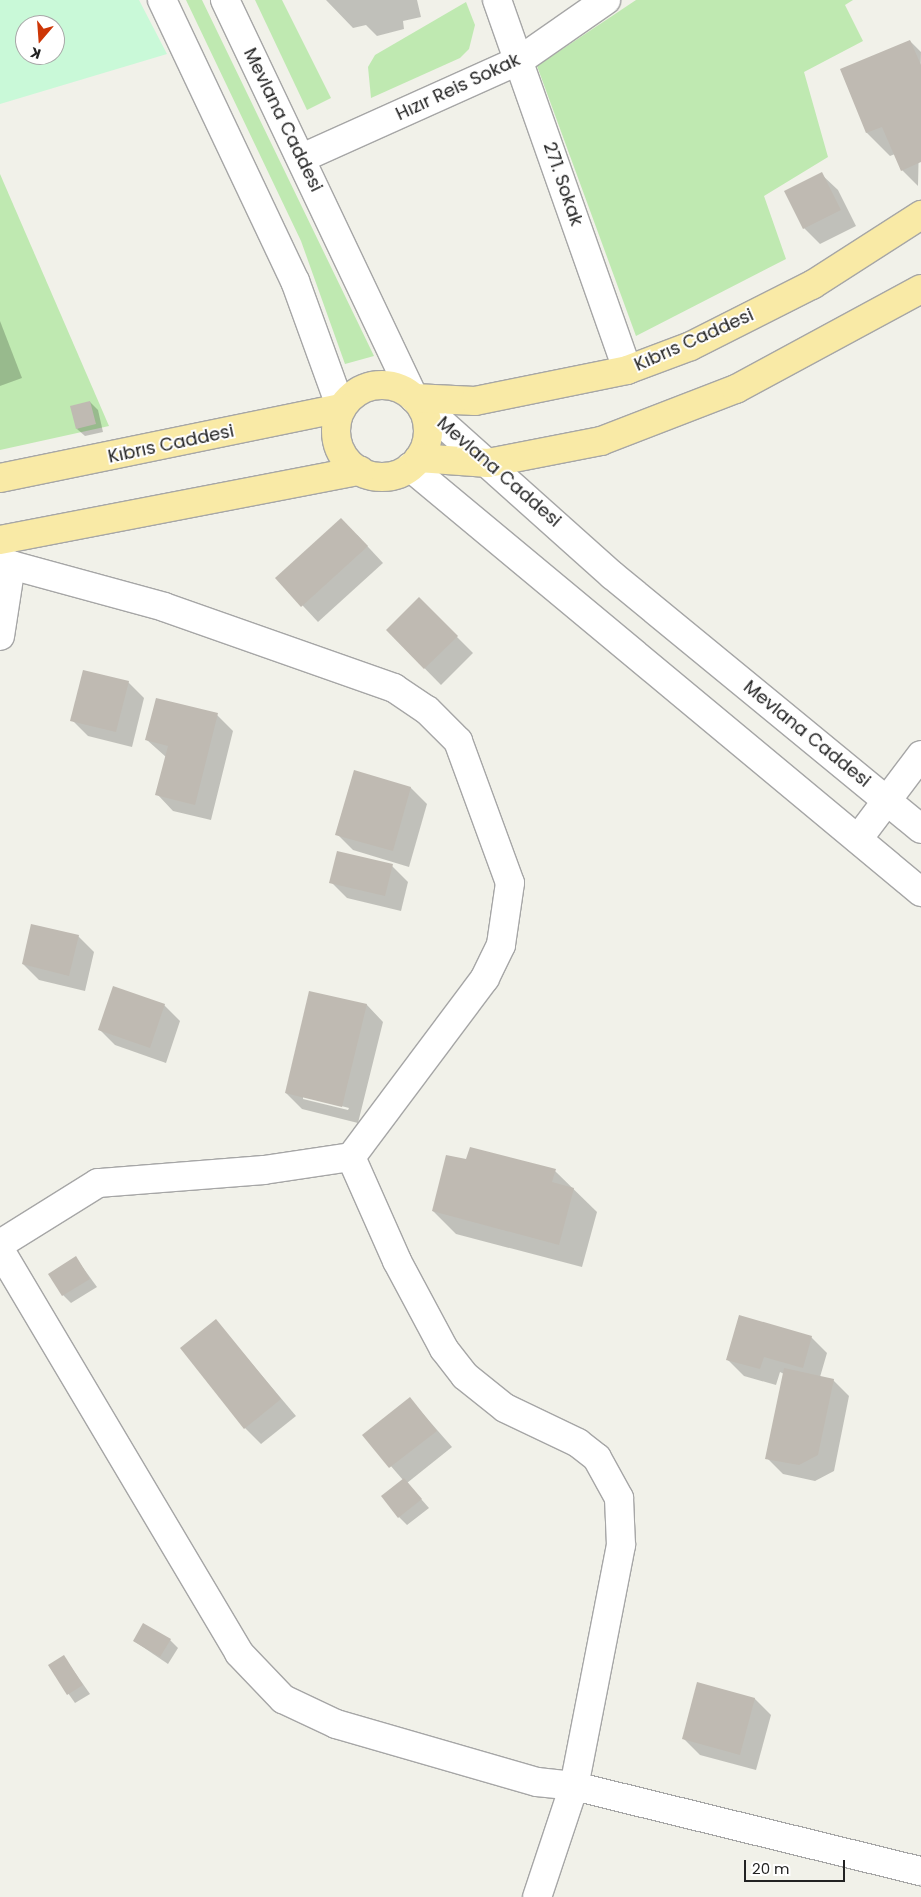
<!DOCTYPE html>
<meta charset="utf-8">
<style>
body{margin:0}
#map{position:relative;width:921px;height:1897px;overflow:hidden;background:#f1f1e9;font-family:Poppins,sans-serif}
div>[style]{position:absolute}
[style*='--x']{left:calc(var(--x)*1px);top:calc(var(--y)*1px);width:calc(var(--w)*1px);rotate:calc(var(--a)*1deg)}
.grass>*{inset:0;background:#bfe9b1}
.park>*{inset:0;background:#c9f9d8}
.shadow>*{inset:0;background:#0003}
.building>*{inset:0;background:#bfbab2}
.roads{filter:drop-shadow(1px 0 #a6a6a6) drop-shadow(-1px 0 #a6a6a6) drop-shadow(0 1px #a6a6a6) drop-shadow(0 -1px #a6a6a6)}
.minor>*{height:28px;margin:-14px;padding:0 14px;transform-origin:14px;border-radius:14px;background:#fff}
.major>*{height:28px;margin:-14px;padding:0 14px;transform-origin:14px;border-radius:14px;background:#f9eaa6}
.major>.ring{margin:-14px;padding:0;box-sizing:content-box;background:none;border:28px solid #f9eaa6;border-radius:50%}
span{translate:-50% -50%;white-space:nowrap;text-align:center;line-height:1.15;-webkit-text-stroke:4px #fff;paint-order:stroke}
.street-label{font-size:18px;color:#222}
.north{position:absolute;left:15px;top:15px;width:50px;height:50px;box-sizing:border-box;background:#fff;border:1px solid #a7a7a7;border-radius:50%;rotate:198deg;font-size:14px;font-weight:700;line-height:20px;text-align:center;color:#222}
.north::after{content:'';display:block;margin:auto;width:18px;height:22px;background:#cd3606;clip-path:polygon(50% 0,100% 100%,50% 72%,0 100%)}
.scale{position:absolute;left:744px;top:1860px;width:101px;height:22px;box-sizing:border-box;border:2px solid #222;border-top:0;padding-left:6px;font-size:15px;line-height:18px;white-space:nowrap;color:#222;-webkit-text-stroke:4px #fff;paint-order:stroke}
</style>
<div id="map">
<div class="grass">
<i style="clip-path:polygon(186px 0,202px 0,374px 356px,345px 364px,301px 241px)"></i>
<i style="clip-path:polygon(255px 0,282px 0,331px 98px,307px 110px)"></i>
<i style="clip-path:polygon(636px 0,853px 0,845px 5px,863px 41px,804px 72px,828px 157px,764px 196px,786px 259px,636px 336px,537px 66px)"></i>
<i style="clip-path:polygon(466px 2px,475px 25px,469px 49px,460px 58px,371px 98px,368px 67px,375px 55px)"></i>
<i style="clip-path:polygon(0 174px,109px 426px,0 450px)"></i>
</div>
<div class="park">
<i style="clip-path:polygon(evenodd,0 0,139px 0,167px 54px,0 104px,0 0,25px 25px,55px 25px,55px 55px,25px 55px,25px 25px)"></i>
</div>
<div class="shadow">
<i style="clip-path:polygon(326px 0,417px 0,421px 17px,403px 21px,404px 29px,377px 36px,366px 25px,353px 28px)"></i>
<i style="clip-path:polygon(910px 41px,921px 52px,918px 186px,902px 170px,895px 154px,890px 156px,867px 133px,841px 70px)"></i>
<i style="clip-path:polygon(821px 174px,838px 190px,856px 226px,820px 244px,804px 228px)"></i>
<i style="clip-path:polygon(0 321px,22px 378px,0 386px)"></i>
<i style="clip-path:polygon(90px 402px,98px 410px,103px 432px,85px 436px,77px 429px)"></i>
<i style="clip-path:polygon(357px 535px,383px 563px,318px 622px,277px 578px)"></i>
<i style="clip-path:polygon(419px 599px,473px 653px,441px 685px,387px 630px)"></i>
<i style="clip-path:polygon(128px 682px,144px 698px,132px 747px,88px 736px,72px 720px)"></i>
<i style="clip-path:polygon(217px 715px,233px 731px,211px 820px,173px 811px,157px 794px,166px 757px,147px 740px)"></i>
<i style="clip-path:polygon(355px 772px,411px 788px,427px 804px,409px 867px,353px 850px,337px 834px)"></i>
<i style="clip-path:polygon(392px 866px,408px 882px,401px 911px,347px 898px,331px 882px)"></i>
<i style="clip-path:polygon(78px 936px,94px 952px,85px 991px,39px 980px,23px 964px)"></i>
<i style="clip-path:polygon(evenodd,310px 992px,367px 1005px,383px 1022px,358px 1123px,302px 1109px,286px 1093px,310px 992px,303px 1096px,349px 1108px,348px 1110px,303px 1099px,303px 1096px)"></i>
<i style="clip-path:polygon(164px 1005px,180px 1021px,166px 1063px,115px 1045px,99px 1029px)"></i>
<i style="clip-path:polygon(467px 1161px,555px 1171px,597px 1212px,582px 1267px,456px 1234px,433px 1211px)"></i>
<i style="clip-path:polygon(76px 1258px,97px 1287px,71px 1303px,63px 1295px)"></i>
<i style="clip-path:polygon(216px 1321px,296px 1416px,261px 1444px,245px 1428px)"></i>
<i style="clip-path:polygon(811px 1337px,827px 1353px,820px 1377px,833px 1380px,849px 1396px,834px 1471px,815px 1481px,783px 1474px,767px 1458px,784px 1374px,780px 1372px,776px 1385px,744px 1376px,728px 1360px)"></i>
<i style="clip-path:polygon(410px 1399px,452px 1447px,407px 1483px,429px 1508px,407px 1525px,399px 1517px,403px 1480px,364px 1435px)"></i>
<i style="clip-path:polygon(170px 1640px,178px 1648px,168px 1664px,134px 1641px)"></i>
<i style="clip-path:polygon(64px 1657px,90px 1694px,75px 1703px,49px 1666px)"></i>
<i style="clip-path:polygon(698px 1684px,755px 1699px,771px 1715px,756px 1770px,700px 1755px,684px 1739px)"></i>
</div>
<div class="building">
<i style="clip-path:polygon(910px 40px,921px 65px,921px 162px,901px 171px,882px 127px,866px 133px,840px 69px)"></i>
<i style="clip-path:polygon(822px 172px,841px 210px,803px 229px,784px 191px)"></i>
<i style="clip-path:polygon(90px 401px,96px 424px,76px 429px,70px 406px)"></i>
<i style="clip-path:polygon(341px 518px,368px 546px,301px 607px,275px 578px)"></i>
<i style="clip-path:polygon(419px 597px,458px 636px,424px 669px,386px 630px)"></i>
<i style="clip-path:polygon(83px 670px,129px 681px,116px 732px,70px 721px)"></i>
<i style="clip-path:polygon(156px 698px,218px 713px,195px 805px,155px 795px,168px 746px,145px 740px)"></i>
<i style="clip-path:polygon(354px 770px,411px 787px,393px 851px,335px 835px)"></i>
<i style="clip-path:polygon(337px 851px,393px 864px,385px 896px,329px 883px)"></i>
<i style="clip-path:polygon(31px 924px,79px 935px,69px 976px,22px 964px)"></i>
<i style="clip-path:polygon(113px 986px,165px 1004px,150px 1048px,98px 1030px)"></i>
<i style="clip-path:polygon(309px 991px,367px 1004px,342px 1107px,285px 1093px)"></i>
<i style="clip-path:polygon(470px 1147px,556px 1169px,552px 1182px,574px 1188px,559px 1245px,432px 1211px,446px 1155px,466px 1159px)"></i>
<i style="clip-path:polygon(76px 1256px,90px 1279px,62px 1296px,48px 1274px)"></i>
<i style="clip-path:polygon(739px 1315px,812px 1336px,803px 1368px,764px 1357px,760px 1369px,726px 1360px)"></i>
<i style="clip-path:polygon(216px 1319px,281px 1399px,244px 1429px,180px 1348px)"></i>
<i style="clip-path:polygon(784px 1368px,834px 1379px,818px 1455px,799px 1465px,765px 1459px)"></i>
<i style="clip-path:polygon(410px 1397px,437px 1431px,389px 1468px,362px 1435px)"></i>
<i style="clip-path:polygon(404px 1478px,422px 1499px,398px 1518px,381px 1496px)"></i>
<i style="clip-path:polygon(143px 1623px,171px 1639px,160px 1657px,133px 1641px)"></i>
<i style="clip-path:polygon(64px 1655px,83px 1685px,67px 1695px,48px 1665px)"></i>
<i style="clip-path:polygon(697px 1682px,755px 1698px,740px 1755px,682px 1739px)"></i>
</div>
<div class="roads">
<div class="minor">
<i style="--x:162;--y:0;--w:311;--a:64.7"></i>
<i style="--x:295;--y:281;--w:135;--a:70.1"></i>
<i style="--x:225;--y:0;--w:441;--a:64.6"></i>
<i style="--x:414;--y:398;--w:266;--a:41.8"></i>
<i style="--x:612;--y:575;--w:400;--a:39.4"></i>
<i style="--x:497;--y:0;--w:392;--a:70.6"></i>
<i style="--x:302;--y:158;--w:239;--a:-24.2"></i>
<i style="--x:520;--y:60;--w:105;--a:-34.9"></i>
<i style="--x:410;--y:467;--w:665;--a:39.75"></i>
<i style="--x:0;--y:562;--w:170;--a:15.3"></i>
<i style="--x:164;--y:607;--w:244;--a:19.4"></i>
<i style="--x:394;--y:688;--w:40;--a:34"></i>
<i style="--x:427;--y:710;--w:44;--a:45"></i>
<i style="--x:458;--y:741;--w:151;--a:69.9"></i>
<i style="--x:510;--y:883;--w:63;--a:98.3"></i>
<i style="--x:501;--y:945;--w:37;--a:116"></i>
<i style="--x:485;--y:978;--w:224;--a:126.8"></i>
<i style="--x:351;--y:1157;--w:88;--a:171.5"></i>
<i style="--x:264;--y:1170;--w:167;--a:175.5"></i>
<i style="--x:98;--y:1183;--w:115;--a:148.1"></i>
<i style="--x:0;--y:636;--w:72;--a:-81.2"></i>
<i style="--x:858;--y:839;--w:105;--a:-53.1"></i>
<i style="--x:351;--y:1157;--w:114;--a:66.1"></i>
<i style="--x:397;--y:1261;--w:100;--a:61.9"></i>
<i style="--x:444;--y:1349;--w:34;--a:52"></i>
<i style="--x:465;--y:1376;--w:51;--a:38.7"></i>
<i style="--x:505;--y:1408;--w:81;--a:25.6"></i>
<i style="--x:578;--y:1443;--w:24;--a:38"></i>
<i style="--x:597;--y:1458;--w:46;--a:61.2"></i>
<i style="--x:619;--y:1498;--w:47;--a:87.6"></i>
<i style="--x:621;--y:1545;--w:246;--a:101"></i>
<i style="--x:574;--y:1786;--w:117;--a:108.4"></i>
<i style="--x:0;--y:1250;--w:469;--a:59.3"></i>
<i style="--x:239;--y:1653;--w:64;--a:46.3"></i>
<i style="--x:283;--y:1699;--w:59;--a:25.3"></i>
<i style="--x:336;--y:1724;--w:209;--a:16.1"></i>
<i style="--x:537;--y:1782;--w:37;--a:6"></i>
<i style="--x:574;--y:1786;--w:357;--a:13.8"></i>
</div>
<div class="major">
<i class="ring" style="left:336px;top:385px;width:64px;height:64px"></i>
<i style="--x:414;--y:398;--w:61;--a:2.8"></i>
<i style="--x:475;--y:401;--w:155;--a:-11.5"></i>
<i style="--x:627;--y:370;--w:68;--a:-20.6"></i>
<i style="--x:691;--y:346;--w:136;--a:-26.8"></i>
<i style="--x:812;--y:285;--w:130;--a:-32.7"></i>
<i style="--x:419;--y:458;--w:69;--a:4.1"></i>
<i style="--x:488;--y:463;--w:115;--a:-11"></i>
<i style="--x:601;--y:441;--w:145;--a:-21.1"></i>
<i style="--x:736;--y:389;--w:210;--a:-28.4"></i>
<i style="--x:0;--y:478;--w:348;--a:-11.6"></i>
<i style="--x:0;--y:540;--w:367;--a:-10.9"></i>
</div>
</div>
<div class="street-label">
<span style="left:458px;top:87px;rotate:-25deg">Hızır Reis Sokak</span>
<span style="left:283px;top:120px;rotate:64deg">Mevlana Caddesi</span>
<span style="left:563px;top:184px;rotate:71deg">271. Sokak</span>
<span style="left:694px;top:340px;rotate:-24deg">Kıbrıs Caddesi</span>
<span style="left:171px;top:444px;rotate:-12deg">Kıbrıs Caddesi</span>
<span style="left:499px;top:472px;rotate:41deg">Mevlana Caddesi</span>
<span style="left:807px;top:734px;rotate:39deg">Mevlana Caddesi</span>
</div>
<div class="north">K</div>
<div class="scale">20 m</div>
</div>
